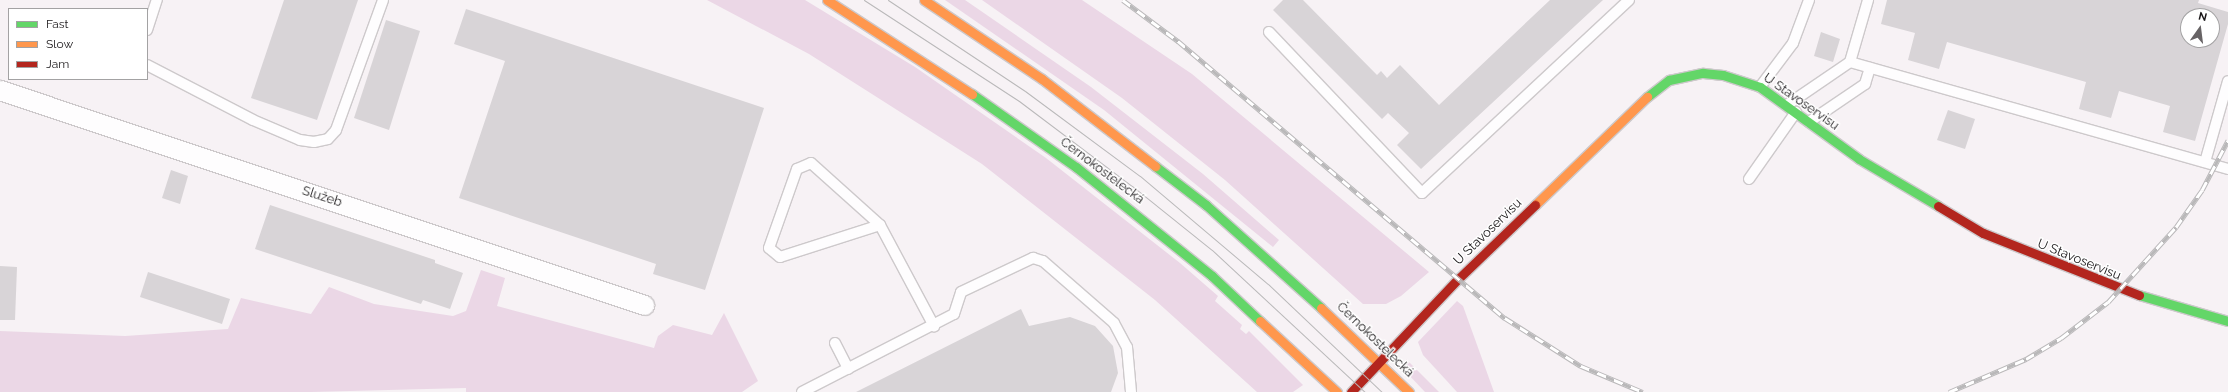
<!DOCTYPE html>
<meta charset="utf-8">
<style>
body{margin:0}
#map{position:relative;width:2228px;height:392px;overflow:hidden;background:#f7f2f5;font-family:Raleway,sans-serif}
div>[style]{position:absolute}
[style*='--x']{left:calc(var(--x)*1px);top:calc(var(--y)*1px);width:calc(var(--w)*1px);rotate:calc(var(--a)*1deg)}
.green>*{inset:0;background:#ebd7e6}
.building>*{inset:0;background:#d8d4d7}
.roads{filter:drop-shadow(1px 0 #cdc9cb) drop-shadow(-1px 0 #cdc9cb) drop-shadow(0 1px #cdc9cb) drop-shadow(0 -1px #cdc9cb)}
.lane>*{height:10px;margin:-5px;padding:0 5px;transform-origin:5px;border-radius:5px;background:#fefdfe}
.street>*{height:19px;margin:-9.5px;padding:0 9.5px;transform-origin:9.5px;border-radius:9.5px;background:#fefdfe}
.fast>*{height:9px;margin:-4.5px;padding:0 4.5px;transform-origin:4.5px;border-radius:4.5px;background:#63d668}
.slow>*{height:9px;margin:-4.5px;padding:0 4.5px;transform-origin:4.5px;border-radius:4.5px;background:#ff974d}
.jam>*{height:9px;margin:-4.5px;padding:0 4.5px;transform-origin:4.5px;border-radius:4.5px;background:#b3261e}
.tram>*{height:1px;margin:-0.5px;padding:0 0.5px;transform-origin:0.5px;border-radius:0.5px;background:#b9b8b9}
.rail>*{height:4.5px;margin-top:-2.25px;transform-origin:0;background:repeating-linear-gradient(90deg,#fff 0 9px,#b9b8b9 0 18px);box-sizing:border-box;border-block:1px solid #b9b8b9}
span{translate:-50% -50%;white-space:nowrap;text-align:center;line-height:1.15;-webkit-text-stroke:3px #fff;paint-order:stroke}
.street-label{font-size:13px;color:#191618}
.legend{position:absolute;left:8px;top:8px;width:140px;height:72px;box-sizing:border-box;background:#fff;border:1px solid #a3a2a3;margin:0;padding:5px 7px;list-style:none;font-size:12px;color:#191618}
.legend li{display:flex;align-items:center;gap:8px;height:20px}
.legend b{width:20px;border:1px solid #a3a2a3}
.north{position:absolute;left:2180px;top:8px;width:40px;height:40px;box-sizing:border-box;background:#fff;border:1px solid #a3a2a3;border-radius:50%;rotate:14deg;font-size:11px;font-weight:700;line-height:16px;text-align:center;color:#191618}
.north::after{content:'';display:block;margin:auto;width:14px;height:18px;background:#676365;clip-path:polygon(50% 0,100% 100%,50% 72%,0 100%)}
</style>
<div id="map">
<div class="green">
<i style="clip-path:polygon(707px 0,805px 0,915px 67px,1046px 158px,1180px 263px,1218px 296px,1215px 301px,1242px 325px,1240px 329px,1246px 334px,1249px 331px,1303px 385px,1293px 392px,1257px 392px,1155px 300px,982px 164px,809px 54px)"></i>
<i style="clip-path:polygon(945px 0,965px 0,1091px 87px,1203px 174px,1279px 240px,1273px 247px,1104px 110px)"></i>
<i style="clip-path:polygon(982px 0,1082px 0,1192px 74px,1429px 272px,1401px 296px,1386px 304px,1363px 304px,1225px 180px,1122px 98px)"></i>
<i style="clip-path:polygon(481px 270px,505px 278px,497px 306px,654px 348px,658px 336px,673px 325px,712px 335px,724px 313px,758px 381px,742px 392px,466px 392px,466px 388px,311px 392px,0 392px,0 331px,125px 336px,228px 329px,241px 298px,311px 314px,329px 287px,374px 304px,453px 316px,466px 311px)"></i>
<i style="clip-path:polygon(1457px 301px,1463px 306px,1494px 392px,1457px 392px,1423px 355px,1418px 342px)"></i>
<i style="clip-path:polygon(1406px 359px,1439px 392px,1425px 392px,1407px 373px)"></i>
</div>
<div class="building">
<i style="clip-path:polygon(284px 0,358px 0,317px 120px,251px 98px)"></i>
<i style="clip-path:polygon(1283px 0,1303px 0,1377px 75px,1381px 71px,1387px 78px,1400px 65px,1439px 105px,1550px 0,1603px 0,1421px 169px,1397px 145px,1409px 133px,1388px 113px,1382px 119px,1273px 10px)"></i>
<i style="clip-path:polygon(evenodd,1887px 0,2199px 0,2198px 3px,2228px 12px,2228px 24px,2195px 141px,2163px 132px,2170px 106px,2119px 91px,2111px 118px,2079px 109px,2086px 82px,1947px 42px,1939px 69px,1908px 60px,1915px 33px,1881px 24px,1887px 0,2188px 16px,2212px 16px,2212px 40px,2188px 40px,2188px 16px)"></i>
<i style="clip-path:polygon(466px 9px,764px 108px,705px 290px,653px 274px,656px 264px,459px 198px,505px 61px,454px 44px)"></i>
<i style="clip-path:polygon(386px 20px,420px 31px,389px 130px,354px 118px)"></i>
<i style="clip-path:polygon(1821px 32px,1840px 39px,1833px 62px,1814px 56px)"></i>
<i style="clip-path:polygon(1948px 110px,1975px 119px,1965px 149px,1937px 140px)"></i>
<i style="clip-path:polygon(171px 170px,188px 176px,180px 204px,162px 198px)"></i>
<i style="clip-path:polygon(270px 205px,435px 260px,435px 263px,463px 273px,450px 309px,423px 300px,421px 304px,255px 249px)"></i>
<i style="clip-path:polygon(0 266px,17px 267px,15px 320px,0 320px)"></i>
<i style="clip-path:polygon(148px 272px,230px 299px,222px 324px,140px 297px)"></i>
<i style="clip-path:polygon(1021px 309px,1029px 326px,1070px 317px,1095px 326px,1113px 346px,1118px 373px,1111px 392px,856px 392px)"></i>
</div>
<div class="roads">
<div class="lane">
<i style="--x:147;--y:30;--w:32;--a:-72"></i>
<i style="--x:1269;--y:32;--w:222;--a:46.5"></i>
<i style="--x:1422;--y:193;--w:283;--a:-43"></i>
<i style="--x:1850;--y:62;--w:393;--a:15.8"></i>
<i style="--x:147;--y:65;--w:119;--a:27.4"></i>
<i style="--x:253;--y:120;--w:51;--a:23.1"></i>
<i style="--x:300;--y:140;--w:14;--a:8"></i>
<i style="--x:314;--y:142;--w:14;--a:-12"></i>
<i style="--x:328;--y:139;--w:12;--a:-48"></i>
<i style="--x:336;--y:130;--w:138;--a:-70.1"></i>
<i style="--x:1760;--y:87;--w:55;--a:-53.1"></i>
<i style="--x:1793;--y:43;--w:46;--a:-69.6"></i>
<i style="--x:1787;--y:105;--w:76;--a:-34.3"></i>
<i style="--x:1850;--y:62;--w:65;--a:-73.8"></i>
<i style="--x:1809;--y:122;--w:68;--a:-34.2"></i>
<i style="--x:1865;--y:84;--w:17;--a:-73"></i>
<i style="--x:2205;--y:162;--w:84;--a:-74.1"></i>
<i style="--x:1749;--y:179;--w:82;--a:-55"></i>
<i style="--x:880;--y:225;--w:105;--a:162.3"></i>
<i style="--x:780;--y:257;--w:14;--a:-141"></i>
<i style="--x:769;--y:248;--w:84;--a:-70.5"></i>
<i style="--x:797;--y:169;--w:15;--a:-23"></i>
<i style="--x:811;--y:163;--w:93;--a:41.9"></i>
<i style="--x:880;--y:225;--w:115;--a:61.9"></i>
<i style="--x:835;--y:343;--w:29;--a:63"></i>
<i style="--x:802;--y:392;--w:171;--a:-27.2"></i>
<i style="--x:954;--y:314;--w:23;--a:-72"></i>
<i style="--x:961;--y:292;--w:80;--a:-25.3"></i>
<i style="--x:1033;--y:258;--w:10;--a:17"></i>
<i style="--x:1043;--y:261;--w:94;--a:41.1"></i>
<i style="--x:1114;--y:323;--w:27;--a:62"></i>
<i style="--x:1127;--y:347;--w:45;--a:84.9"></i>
</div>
<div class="street">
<i style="--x:0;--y:90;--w:679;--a:18.46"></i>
</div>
<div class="fast">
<i style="--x:972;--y:94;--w:127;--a:35.1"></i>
<i style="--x:1076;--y:167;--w:174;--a:38.7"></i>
<i style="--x:1212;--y:276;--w:66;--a:43.2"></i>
<i style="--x:1647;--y:97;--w:28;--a:-38"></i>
<i style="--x:1669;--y:80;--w:35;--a:-12"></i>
<i style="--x:1703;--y:73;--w:20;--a:6"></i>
<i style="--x:1723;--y:75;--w:39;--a:18"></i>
<i style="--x:1760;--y:87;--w:122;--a:36"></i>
<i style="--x:1859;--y:159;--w:92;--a:30.7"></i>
<i style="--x:1155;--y:166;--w:64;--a:37.4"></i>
<i style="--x:1206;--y:205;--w:154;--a:41.8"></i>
<i style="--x:2139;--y:295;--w:93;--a:16.3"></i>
</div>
<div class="slow">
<i style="--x:827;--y:0;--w:173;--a:33"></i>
<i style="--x:924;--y:0;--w:142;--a:33.8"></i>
<i style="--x:1042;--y:79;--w:143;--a:37.6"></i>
<i style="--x:1535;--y:205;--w:156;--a:-44"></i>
<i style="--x:1321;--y:308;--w:122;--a:43.7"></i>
<i style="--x:1260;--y:321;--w:105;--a:42.7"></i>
</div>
<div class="jam">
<i style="--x:1938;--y:206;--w:52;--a:31"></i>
<i style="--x:1983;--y:233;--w:168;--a:21.7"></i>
<i style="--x:1351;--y:392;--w:156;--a:-46.6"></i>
<i style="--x:1458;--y:279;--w:107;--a:-43.9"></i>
</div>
</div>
<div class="tram">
<i style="--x:864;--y:0;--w:185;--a:33.1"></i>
<i style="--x:1019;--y:101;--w:141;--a:37"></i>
<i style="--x:1132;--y:186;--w:102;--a:38.7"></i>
<i style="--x:1212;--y:250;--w:209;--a:42.9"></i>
<i style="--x:888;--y:0;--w:164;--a:33.6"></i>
<i style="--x:1025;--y:91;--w:143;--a:36.5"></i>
<i style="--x:1140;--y:176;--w:167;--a:40.2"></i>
<i style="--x:1268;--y:284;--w:157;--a:43.5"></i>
</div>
<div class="rail">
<i style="--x:1123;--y:0;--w:69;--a:36.7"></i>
<i style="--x:1178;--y:41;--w:429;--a:40.3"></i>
<i style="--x:1505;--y:318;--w:90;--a:32.3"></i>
<i style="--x:1581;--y:366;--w:67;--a:22.8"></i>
<i style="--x:1949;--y:392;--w:84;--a:-23.2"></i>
<i style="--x:2026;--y:359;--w:41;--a:-31"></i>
<i style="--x:2061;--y:338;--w:59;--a:-37.5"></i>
<i style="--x:2108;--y:302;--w:101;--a:-47.8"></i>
<i style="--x:2176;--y:227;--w:45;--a:-54.9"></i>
<i style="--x:2202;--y:190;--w:56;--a:-62.5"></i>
</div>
<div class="street-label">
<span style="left:1801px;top:102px;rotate:35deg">U Stavoservisu</span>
<span style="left:1102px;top:171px;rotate:37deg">Černokostelecká</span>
<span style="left:322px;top:197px;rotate:18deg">Služeb</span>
<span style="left:1488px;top:232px;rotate:-44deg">U Stavoservisu</span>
<span style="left:2079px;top:260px;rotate:22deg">U Stavoservisu</span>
<span style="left:1375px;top:340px;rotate:44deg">Černokostelecká</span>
</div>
<ul class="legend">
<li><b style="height:5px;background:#63d668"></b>Fast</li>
<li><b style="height:5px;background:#ff974d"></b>Slow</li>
<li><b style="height:5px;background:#b3261e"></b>Jam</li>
</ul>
<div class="north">N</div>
</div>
